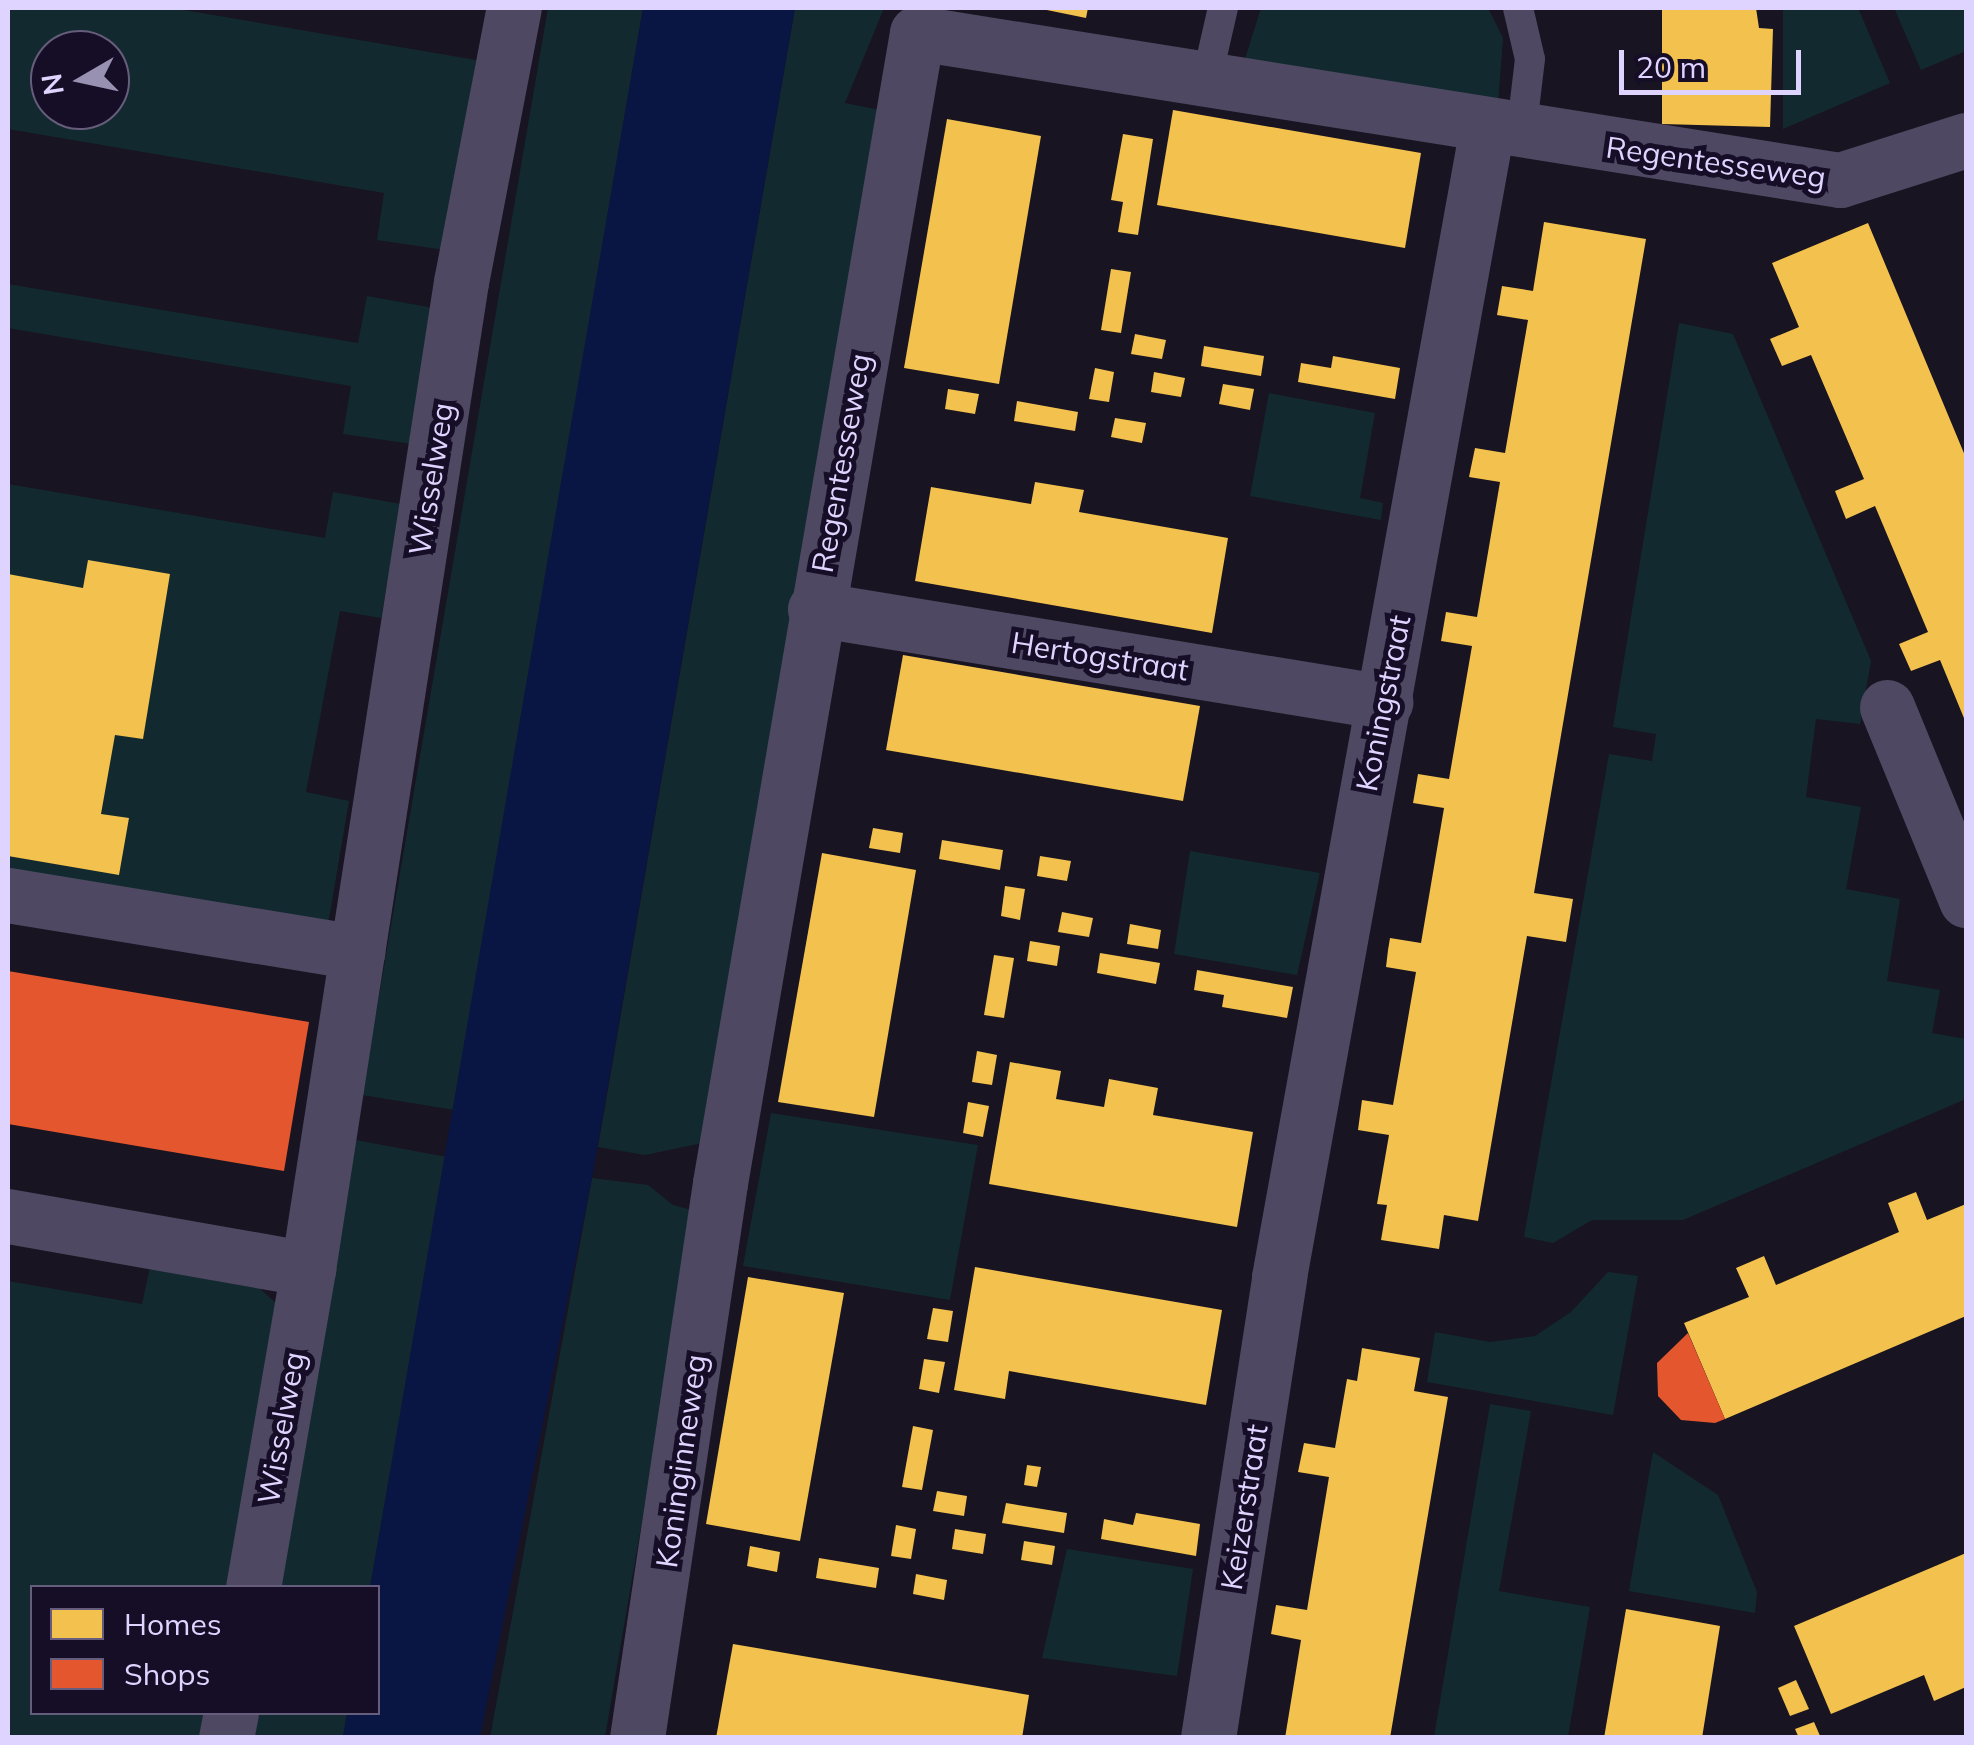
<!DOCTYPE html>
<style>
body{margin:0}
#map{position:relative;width:1974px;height:1745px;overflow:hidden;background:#181421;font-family:Mulish,sans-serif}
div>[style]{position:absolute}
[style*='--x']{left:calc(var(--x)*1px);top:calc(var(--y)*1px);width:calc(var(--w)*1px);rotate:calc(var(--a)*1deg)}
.green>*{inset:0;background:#122a2f}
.water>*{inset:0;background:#091543}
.homes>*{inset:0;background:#f2c14e}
.shops>*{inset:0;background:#e4572e}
.service>*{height:30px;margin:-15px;padding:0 15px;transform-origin:15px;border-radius:15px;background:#4e4862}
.minor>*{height:55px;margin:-27.5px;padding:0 27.5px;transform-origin:27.5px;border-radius:27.5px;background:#4e4862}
span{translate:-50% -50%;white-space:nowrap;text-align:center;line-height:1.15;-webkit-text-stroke:10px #160e27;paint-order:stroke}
.street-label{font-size:30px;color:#dfd4ff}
.frame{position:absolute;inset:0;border:10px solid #dfd4ff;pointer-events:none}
.legend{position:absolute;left:30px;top:1585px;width:350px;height:130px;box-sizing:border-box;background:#160e27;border:2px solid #665d7d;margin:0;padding:12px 18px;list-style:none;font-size:30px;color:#dfd4ff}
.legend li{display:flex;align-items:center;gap:20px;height:50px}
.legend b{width:50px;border:2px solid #665d7d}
.north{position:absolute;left:30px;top:30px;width:100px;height:100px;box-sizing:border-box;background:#160e27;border:2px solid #665d7d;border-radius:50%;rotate:261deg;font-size:28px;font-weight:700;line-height:40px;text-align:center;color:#dfd4ff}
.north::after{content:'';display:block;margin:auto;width:35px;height:45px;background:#9991b1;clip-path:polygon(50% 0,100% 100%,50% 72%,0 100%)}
.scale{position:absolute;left:1619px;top:50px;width:182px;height:45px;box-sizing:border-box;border:5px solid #dfd4ff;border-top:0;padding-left:12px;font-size:30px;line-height:35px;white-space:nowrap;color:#dfd4ff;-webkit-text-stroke:8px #160e27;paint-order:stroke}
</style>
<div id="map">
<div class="green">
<i style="clip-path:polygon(evenodd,8px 8px,172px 8px,476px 60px,445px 250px,377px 240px,384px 193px,8px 129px,8px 8px,50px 50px,110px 50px,110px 110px,50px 110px,50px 50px)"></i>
<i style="clip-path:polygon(548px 8px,643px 8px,455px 1110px,362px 1095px)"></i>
<i style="clip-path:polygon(795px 8px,884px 8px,845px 103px,885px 111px,707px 1142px,645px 1155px,598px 1147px)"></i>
<i style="clip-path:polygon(1261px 8px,1488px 8px,1503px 38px,1498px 104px,1245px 59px)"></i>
<i style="clip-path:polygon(1783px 8px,1858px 8px,1890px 83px,1783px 129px)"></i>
<i style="clip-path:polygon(1894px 8px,1966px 8px,1966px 51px,1921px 70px)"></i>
<i style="clip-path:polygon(8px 284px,358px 343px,367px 296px,428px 307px,434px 310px,412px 444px,343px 434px,351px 386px,8px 328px)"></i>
<i style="clip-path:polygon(1679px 323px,1733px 334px,1871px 661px,1860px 724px,1816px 719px,1806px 797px,1861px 807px,1846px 889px,1900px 899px,1887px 981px,1940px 990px,1932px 1033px,1966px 1039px,1966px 1099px,1683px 1220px,1592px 1220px,1553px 1243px,1524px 1237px,1609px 754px,1652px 761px,1656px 734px,1613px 727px)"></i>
<i style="clip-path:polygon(1269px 393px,1375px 413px,1360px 498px,1383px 503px,1381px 520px,1250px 496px)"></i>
<i style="clip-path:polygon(8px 484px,325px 538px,333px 492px,401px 504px,381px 618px,340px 611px,306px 792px,349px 801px,329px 919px,319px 927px,8px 875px)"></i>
<i style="clip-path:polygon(1190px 851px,1320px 873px,1297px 975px,1174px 954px)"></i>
<i style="clip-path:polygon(771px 1113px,978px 1145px,950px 1300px,743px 1266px)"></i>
<i style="clip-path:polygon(350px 1139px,447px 1157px,370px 1587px,272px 1588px)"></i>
<i style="clip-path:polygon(592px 1178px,648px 1185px,673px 1205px,695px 1211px,605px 1737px,490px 1738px)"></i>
<i style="clip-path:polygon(152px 1258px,245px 1275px,279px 1306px,232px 1587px,32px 1588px,32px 1712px,211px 1713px,206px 1737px,8px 1737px,8px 1281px,142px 1304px)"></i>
<i style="clip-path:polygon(1608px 1272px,1638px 1276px,1613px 1415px,1427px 1382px,1435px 1332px,1490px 1342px,1535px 1336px,1571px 1312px)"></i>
<i style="clip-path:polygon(1490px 1404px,1531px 1411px,1499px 1591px,1590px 1607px,1568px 1737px,1434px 1737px)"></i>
<i style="clip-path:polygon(1653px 1452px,1718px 1495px,1757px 1592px,1755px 1613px,1629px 1591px)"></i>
<i style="clip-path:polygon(1067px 1549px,1193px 1569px,1177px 1676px,1042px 1658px)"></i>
<i style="clip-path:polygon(251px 1713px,347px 1713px,343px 1737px,246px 1738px)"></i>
</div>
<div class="water">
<i style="clip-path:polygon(643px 8px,795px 8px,592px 1178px,480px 1737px,343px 1737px,347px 1713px,378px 1712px,378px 1588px,370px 1587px)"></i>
</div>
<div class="homes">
<i style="clip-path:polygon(1037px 8px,1088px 8px,1086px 18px)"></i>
<i style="clip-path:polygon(1662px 8px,1756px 8px,1759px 28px,1773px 29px,1770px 127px,1662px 124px)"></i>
<i style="clip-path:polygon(1173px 110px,1421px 153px,1405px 248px,1157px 205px)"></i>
<i style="clip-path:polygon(947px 119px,1041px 136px,999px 384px,904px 368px)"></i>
<i style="clip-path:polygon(1123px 134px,1153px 139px,1138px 235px,1118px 232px,1123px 202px,1111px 200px)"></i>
<i style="clip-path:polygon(1544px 222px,1646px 239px,1534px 893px,1573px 899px,1566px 942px,1527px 936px,1478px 1221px,1444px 1215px,1439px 1249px,1381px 1240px,1387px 1205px,1377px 1204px,1389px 1135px,1358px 1130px,1362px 1100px,1393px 1105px,1416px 972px,1386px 967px,1388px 950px,1390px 938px,1421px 943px,1444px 808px,1413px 803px,1418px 774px,1449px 779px,1472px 646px,1441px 641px,1446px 612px,1477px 617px,1500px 482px,1469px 477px,1475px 448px,1505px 453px,1528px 320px,1497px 315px,1502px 286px,1533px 291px)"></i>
<i style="clip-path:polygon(1868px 223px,1966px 458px,1966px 723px,1940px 660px,1911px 671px,1899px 644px,1928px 632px,1875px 506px,1846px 519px,1835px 491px,1864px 479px,1811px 355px,1782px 366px,1770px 339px,1799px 327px,1772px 263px)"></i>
<i style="clip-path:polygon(1111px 269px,1131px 272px,1121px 333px,1101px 330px)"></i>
<i style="clip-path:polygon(1135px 334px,1166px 340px,1162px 359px,1131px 354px)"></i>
<i style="clip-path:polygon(1204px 346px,1264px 356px,1261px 376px,1201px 366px)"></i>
<i style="clip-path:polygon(1333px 356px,1400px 368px,1395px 399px,1298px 382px,1301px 363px,1331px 368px)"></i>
<i style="clip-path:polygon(1095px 368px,1114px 372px,1109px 402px,1089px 399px)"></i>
<i style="clip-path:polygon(1154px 372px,1185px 378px,1181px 397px,1151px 392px)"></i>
<i style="clip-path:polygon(1223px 384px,1254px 389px,1250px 410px,1219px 404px)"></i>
<i style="clip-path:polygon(948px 389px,979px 394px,975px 414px,945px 409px)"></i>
<i style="clip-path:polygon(1017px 401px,1078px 412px,1075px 431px,1014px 421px)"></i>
<i style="clip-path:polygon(1115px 418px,1146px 423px,1142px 443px,1111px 437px)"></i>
<i style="clip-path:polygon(1035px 482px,1084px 490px,1079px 512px,1228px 538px,1212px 633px,915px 581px,931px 487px,1031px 504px)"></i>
<i style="clip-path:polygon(88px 560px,170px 574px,143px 739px,115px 735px,101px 814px,129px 818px,119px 875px,8px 856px,8px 574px,83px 588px)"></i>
<i style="clip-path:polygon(903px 655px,1200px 706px,1183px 801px,886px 750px)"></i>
<i style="clip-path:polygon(873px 828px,903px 833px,900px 853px,869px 848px)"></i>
<i style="clip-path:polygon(942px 840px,1003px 850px,1000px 870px,939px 859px)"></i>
<i style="clip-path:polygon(822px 853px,916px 870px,874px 1117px,778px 1102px)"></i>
<i style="clip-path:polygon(1040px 856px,1071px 861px,1067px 881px,1037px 876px)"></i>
<i style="clip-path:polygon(1005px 886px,1025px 889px,1020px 920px,1001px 916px)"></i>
<i style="clip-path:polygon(1062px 912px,1093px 918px,1089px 937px,1058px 932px)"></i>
<i style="clip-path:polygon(1130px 924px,1161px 930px,1158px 949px,1127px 944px)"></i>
<i style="clip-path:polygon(1030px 941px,1060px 946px,1057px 966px,1027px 961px)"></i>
<i style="clip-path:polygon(1100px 953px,1160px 963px,1156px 984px,1097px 973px)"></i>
<i style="clip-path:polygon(994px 955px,1014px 958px,1004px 1018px,984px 1015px)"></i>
<i style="clip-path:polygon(1197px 970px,1293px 987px,1287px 1018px,1222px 1007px,1224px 995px,1194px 990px)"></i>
<i style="clip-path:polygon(977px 1051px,997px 1055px,992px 1085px,972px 1082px)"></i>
<i style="clip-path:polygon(1010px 1062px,1061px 1071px,1056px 1099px,1104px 1107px,1109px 1079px,1158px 1088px,1153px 1115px,1253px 1132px,1237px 1227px,989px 1184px)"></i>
<i style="clip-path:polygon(968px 1102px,989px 1106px,983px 1137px,963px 1133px)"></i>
<i style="clip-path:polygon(1916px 1192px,1927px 1220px,1966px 1204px,1966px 1316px,1725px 1419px,1684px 1323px,1749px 1297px,1736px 1268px,1764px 1256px,1776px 1285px,1899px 1232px,1888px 1203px)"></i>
<i style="clip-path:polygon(975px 1267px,1222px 1310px,1206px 1405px,1009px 1371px,1005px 1399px,954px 1390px)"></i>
<i style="clip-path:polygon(748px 1277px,844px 1293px,800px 1541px,706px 1524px)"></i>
<i style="clip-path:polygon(933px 1308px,953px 1311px,948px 1342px,927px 1339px)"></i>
<i style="clip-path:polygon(1362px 1348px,1420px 1358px,1414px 1391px,1448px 1397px,1390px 1738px,1285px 1738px,1301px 1640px,1271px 1634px,1276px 1605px,1307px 1610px,1329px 1477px,1298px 1472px,1304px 1443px,1335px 1448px,1347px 1379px,1357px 1381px)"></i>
<i style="clip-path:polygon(924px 1359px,945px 1362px,939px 1393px,919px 1389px)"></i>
<i style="clip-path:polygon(913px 1426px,933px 1430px,922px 1490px,902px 1487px)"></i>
<i style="clip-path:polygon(1027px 1465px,1041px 1467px,1037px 1487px,1024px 1485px)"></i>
<i style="clip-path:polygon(937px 1491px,967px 1496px,964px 1516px,933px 1511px)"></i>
<i style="clip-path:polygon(1006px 1503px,1067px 1513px,1064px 1533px,1002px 1523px)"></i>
<i style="clip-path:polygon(1136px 1513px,1200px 1524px,1196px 1556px,1101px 1539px,1104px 1519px,1133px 1525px)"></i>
<i style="clip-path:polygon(896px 1525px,916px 1529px,911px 1559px,891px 1556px)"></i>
<i style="clip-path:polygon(955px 1529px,986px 1534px,983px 1554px,952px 1549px)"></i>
<i style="clip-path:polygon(1024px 1541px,1055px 1546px,1052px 1565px,1021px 1560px)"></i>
<i style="clip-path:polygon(750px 1546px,780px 1552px,777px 1572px,747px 1566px)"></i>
<i style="clip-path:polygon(1966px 1553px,1966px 1687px,1934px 1701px,1924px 1675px,1831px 1714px,1794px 1626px)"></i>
<i style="clip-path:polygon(819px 1558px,879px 1568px,876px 1588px,816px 1578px)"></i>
<i style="clip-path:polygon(916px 1574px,947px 1580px,944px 1600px,913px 1594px)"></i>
<i style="clip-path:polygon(1626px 1609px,1720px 1626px,1702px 1738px,1604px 1738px)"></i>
<i style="clip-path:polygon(733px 1644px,1029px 1695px,1022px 1738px,716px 1738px)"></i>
<i style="clip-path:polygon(1796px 1680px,1809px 1709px,1790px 1716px,1778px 1688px)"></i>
<i style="clip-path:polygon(1814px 1722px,1821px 1738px,1799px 1738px,1795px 1729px)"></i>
</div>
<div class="shops">
<i style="clip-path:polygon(8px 971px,309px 1022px,284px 1171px,8px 1124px)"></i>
<i style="clip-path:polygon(1688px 1333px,1725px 1419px,1715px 1423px,1681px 1420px,1658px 1396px,1657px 1363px)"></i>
</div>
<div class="service">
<i style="--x:1518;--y:8;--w:52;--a:76.8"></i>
<i style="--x:1530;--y:59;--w:76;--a:96.8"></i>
<i style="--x:1206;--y:82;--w:76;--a:-77.1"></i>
</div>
<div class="minor">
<i style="--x:815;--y:609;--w:578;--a:9.27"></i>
<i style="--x:1887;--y:707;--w:209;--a:67.7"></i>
<i style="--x:8;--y:895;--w:354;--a:9.3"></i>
<i style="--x:8;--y:1216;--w:305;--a:10"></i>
<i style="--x:253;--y:1588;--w:324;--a:-80.2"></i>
<i style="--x:308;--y:1269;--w:999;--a:-81.19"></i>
<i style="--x:461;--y:282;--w:279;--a:-79.1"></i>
<i style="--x:226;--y:1738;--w:26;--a:-79"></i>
<i style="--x:637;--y:1738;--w:561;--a:-81.49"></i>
<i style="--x:720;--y:1183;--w:1167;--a:-80.28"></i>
<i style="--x:917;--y:33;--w:935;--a:9.05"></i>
<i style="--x:1840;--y:180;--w:132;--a:-17.6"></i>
<i style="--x:1208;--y:1738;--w:466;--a:-81.2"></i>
<i style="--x:1279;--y:1277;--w:1168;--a:-79.74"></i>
</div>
<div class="street-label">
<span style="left:1716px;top:162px;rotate:8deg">Regentesseweg</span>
<span style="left:841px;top:463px;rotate:-80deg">Regentesseweg</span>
<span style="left:431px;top:479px;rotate:-81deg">Wisselweg</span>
<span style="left:1100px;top:656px;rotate:9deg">Hertogstraat</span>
<span style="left:1383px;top:703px;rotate:-79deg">Koningstraat</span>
<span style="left:281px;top:1428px;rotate:-80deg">Wisselweg</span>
<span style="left:681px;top:1461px;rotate:-82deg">Koninginneweg</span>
<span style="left:1244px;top:1507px;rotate:-81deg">Keizerstraat</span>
</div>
<div class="frame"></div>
<ul class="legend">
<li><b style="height:28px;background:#f2c14e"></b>Homes</li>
<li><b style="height:28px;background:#e4572e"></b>Shops</li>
</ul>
<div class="north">N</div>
<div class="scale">20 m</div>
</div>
